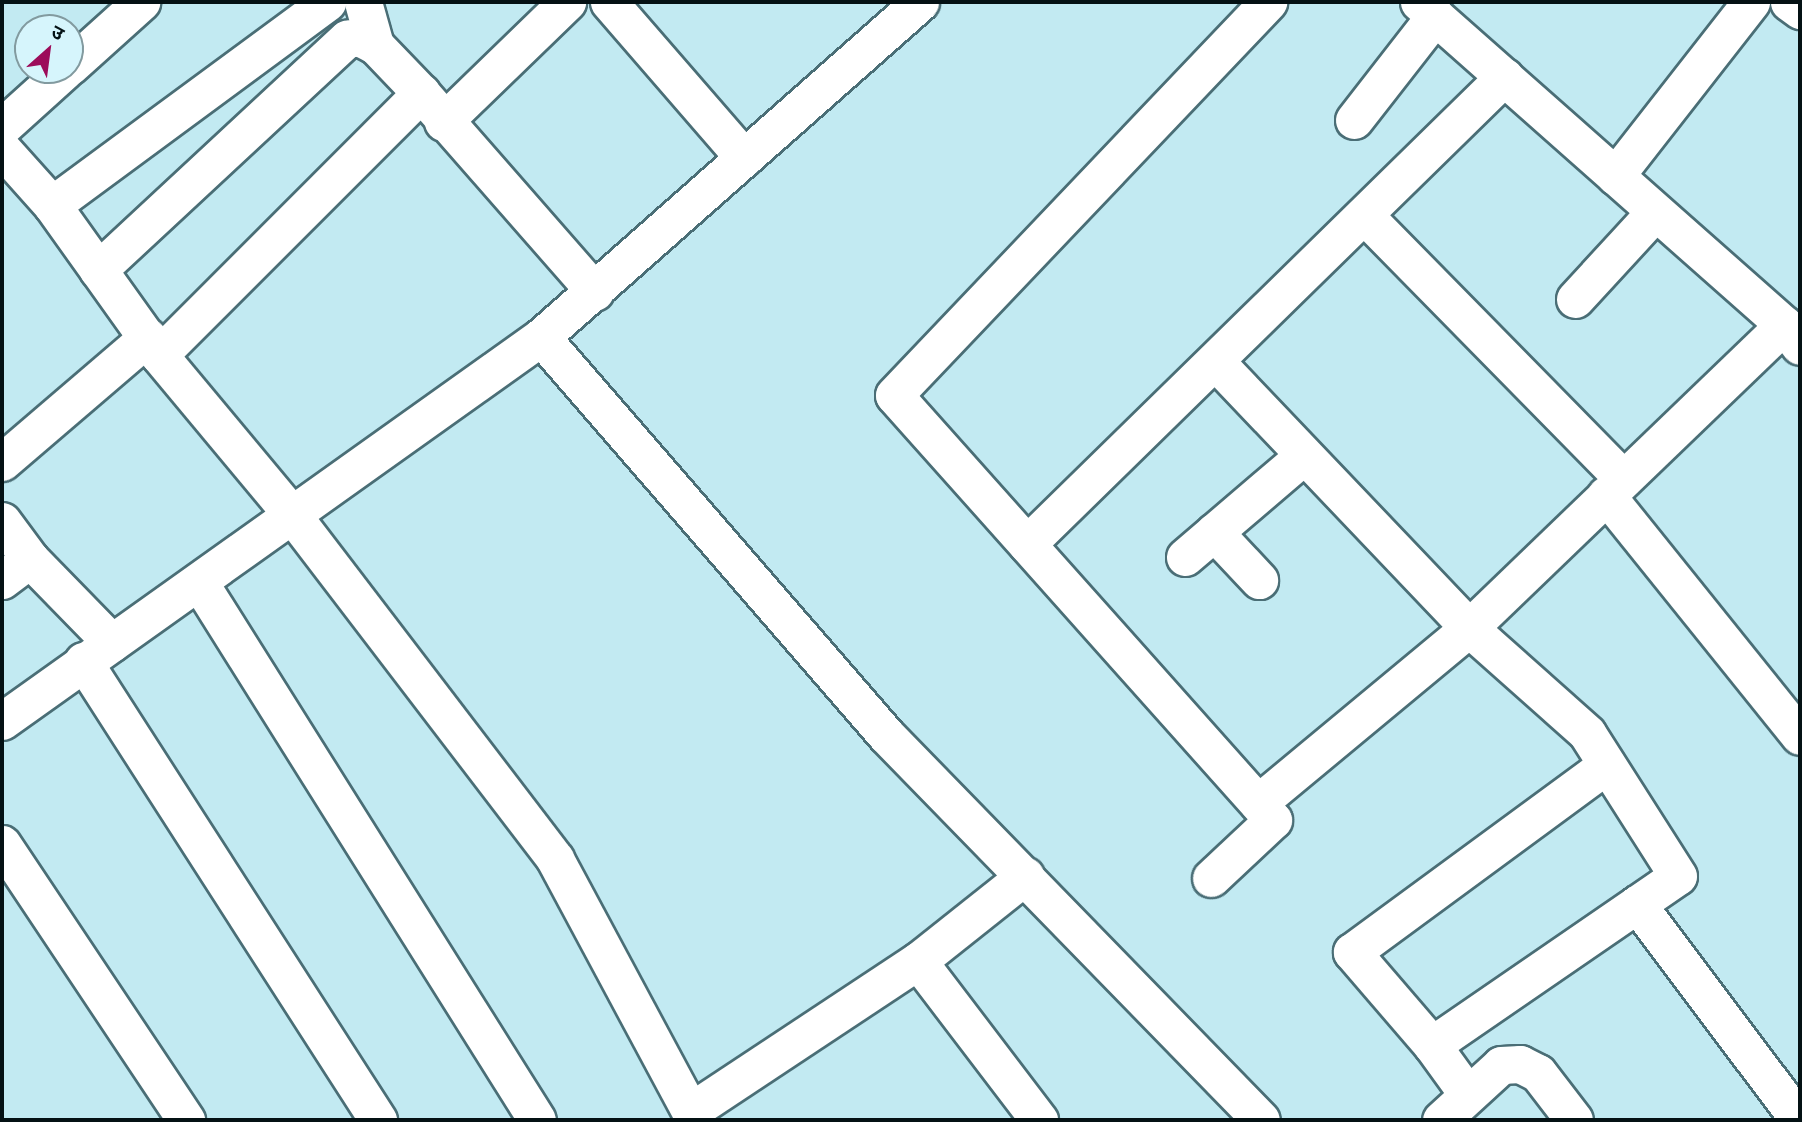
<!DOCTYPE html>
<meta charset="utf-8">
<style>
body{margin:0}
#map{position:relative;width:1802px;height:1122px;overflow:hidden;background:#c2eaf2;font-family:Quicksand,"Noto Sans Devanagari",sans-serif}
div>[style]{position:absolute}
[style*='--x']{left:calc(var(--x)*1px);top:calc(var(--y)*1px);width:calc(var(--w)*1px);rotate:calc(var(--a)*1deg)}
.roads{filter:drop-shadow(2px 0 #4a6e76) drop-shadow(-2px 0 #4a6e76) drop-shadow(0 2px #4a6e76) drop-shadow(0 -2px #4a6e76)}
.minor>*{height:37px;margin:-18.5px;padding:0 18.5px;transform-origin:18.5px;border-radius:18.5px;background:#fff}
span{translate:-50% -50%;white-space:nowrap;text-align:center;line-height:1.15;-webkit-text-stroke:6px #d6f5fc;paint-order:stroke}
.frame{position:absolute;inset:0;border:4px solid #041114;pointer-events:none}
.north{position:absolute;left:14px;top:14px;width:70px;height:70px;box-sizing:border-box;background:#d6f5fc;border:2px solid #829a9f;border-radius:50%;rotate:28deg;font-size:19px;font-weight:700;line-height:28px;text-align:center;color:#041114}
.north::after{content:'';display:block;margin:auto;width:24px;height:32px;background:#9c0c5a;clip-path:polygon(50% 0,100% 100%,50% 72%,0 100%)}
</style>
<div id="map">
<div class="roads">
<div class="minor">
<i style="--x:363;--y:2;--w:45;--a:74.4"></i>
<i style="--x:609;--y:2;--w:206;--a:49.1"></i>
<i style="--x:1419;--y:2;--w:487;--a:41.5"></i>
<i style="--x:1784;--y:325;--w:26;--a:53"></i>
<i style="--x:1789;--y:2;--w:14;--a:36"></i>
<i style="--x:70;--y:66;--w:96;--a:-42"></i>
<i style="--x:1354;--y:120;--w:132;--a:-52.1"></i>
<i style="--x:443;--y:122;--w:173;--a:-44.1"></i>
<i style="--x:2;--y:127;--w:85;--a:-42.1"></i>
<i style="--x:2;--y:149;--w:75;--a:48.2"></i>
<i style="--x:52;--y:205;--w:184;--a:54.5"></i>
<i style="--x:159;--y:355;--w:209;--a:50.2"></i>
<i style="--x:293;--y:516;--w:432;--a:52.6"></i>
<i style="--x:555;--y:859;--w:296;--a:61.8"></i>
<i style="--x:1615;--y:176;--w:221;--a:-52"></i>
<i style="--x:52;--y:205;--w:342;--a:-36.4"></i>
<i style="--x:1364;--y:215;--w:370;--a:45.5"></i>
<i style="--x:98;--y:270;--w:340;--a:-42.9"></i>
<i style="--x:347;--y:39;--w:12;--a:-9"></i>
<i style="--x:359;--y:37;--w:18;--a:27"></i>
<i style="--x:375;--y:45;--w:66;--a:46.2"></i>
<i style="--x:421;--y:93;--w:264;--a:48.8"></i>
<i style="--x:1575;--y:299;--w:118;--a:-47.4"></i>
<i style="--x:541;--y:337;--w:527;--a:49.08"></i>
<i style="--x:886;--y:735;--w:537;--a:45.75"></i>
<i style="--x:159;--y:355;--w:371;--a:-45"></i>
<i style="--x:1215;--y:361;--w:369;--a:46.4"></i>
<i style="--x:1469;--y:628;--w:274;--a:140.3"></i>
<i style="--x:2;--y:462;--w:192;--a:-40.6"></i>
<i style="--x:1606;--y:495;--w:309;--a:51.2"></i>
<i style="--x:2;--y:521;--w:47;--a:53.6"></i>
<i style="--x:30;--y:559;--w:117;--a:45.7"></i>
<i style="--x:1214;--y:532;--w:66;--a:46.8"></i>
<i style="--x:1027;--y:544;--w:668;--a:-44.39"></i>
<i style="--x:1185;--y:557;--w:154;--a:-40.5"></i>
<i style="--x:2;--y:580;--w:35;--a:-37"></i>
<i style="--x:199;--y:582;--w:635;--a:57.86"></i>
<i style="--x:83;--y:661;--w:546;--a:57.27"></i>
<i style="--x:2;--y:721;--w:662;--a:-35.47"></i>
<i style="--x:541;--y:337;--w:506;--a:-41.47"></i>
<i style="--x:2;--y:844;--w:332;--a:56.3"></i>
<i style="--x:1211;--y:878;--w:85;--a:-43.1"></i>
<i style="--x:1273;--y:820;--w:569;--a:-131.73"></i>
<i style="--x:894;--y:395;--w:543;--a:-46.42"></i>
<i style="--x:1637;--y:904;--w:270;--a:53.1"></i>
<i style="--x:918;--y:961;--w:200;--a:52.7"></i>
<i style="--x:1432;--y:1045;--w:123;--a:-130.7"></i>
<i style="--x:1352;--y:952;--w:316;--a:-36.3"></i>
<i style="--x:1466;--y:1092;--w:58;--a:-125.9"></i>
<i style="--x:1432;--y:1045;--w:298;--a:-34.5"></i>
<i style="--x:1678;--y:876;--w:169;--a:-122.5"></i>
<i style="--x:1587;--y:733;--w:158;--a:-138.3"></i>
<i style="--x:1469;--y:628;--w:437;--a:-43.9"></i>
<i style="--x:691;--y:1111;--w:272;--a:-33.5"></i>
<i style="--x:918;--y:961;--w:137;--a:-38.5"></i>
<i style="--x:1441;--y:1120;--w:81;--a:-42.5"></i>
<i style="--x:1501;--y:1065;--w:19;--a:-3"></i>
<i style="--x:1520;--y:1064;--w:20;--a:27"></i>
<i style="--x:1538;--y:1073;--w:59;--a:52.5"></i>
</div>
</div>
<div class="frame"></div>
<div class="north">उ</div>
</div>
